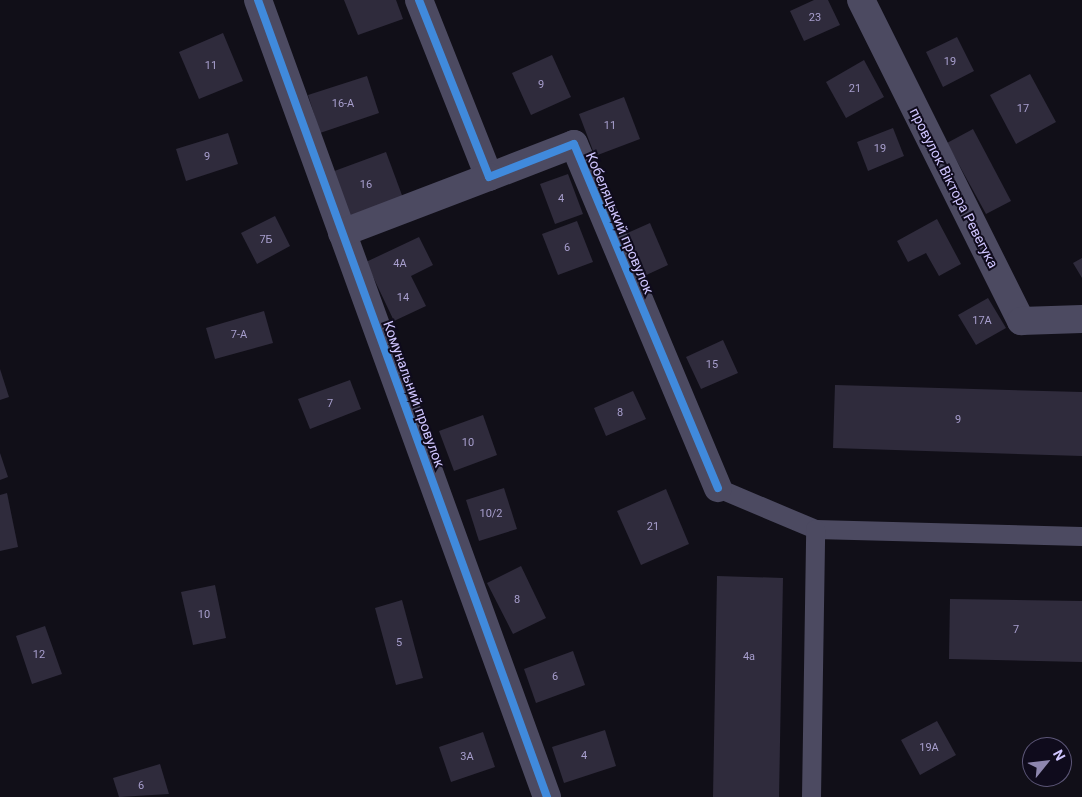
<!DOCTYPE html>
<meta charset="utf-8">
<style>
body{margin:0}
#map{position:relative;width:1082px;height:797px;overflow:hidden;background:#110f18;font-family:Roboto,sans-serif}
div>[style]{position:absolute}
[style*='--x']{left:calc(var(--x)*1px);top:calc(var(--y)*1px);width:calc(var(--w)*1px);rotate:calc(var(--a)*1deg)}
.building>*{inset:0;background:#2f2b3c}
.lane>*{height:19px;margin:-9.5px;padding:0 9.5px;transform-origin:9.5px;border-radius:9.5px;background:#4c4a61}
.street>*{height:28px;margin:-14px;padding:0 14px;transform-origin:14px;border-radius:14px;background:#4c4a61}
.cycleway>*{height:8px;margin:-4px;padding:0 4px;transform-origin:4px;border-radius:4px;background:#408adc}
span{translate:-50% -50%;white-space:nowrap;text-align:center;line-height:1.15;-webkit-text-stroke:4px #0f0b1c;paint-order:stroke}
.number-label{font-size:11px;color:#a89fce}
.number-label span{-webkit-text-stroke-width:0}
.street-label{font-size:14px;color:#d0c6ff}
.north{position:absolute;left:1022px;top:737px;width:50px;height:50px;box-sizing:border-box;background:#0f0b1c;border:1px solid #5c5677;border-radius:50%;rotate:61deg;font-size:14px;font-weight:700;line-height:20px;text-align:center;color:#d0c6ff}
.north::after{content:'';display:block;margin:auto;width:18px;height:22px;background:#8d86ae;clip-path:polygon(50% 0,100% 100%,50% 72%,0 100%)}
</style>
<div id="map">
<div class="building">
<i style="clip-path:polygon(344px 0,396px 0,403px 19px,358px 35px)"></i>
<i style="clip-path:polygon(814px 0,828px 0,840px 25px,804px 41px,790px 11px)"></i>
<i style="clip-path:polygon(223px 33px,243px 81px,199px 99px,179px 52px)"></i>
<i style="clip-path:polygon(957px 37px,974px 71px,943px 87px,926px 52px)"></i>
<i style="clip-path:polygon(552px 55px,571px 97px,531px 115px,512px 73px)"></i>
<i style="clip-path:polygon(864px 60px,884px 97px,846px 118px,826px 82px)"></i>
<i style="clip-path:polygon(1030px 74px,1056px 122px,1016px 144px,990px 95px)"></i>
<i style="clip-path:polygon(367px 76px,379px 113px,320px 133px,308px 95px)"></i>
<i style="clip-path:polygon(624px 97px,640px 139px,595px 156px,579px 114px)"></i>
<i style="clip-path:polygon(893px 128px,904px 156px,868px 171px,857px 142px)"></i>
<i style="clip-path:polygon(973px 129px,1011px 201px,986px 214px,947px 143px)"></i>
<i style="clip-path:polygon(228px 133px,238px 164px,186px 181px,176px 149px)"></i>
<i style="clip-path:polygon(386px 152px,403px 198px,345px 219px,329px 173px)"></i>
<i style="clip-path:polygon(568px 174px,583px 214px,555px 224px,540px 184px)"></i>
<i style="clip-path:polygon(275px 216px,290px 246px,257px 264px,241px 233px)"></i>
<i style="clip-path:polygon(937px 219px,961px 264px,939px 276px,926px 253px,908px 262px,897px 241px)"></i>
<i style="clip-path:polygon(577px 221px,593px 262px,558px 275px,542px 234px)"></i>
<i style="clip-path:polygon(650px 223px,668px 265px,642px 277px,623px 235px)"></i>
<i style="clip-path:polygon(419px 237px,433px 265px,411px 276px,426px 306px,394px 321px,366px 262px)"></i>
<i style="clip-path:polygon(1082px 258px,1082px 278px,1073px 263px)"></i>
<i style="clip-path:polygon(988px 298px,1006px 328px,976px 345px,958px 315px)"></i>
<i style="clip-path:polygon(264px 311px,273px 343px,215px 359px,206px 328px)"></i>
<i style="clip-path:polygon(723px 340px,738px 373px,701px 389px,686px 357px)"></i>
<i style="clip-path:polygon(0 369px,9px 397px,0 400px)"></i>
<i style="clip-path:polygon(350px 380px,361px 409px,310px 429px,298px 399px)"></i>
<i style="clip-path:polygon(835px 385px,1082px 392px,1082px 456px,833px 448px)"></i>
<i style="clip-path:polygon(633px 391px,646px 419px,606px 436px,594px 408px)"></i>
<i style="clip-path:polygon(483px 415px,497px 455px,454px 471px,439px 431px)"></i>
<i style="clip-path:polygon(0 453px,8px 477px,0 480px)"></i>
<i style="clip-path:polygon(504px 488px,517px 529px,479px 541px,466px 500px)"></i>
<i style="clip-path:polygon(666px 489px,689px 544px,641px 565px,617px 511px)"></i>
<i style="clip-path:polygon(7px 493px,18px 547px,0 551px,0 495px)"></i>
<i style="clip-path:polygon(521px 566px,546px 618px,513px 634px,487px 583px)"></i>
<i style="clip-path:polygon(717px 576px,783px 578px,779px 797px,713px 797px)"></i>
<i style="clip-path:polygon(215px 585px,226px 638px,193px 645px,181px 592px)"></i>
<i style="clip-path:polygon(950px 599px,1082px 601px,1082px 662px,949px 659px)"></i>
<i style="clip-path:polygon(402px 600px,423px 678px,396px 685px,375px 608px)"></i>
<i style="clip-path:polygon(45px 626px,62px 674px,32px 684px,16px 636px)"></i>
<i style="clip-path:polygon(573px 651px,585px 685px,536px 703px,524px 669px)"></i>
<i style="clip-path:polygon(937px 721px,956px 755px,920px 775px,901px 740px)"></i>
<i style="clip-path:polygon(605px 730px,616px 766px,564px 783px,552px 747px)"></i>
<i style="clip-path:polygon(483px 732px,495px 767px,451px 782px,439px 747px)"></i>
<i style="clip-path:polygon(160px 764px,169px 794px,119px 797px,113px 778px)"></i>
</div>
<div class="lane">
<i style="--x:718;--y:488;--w:105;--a:22.9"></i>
<i style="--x:815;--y:529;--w:267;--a:1.5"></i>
<i style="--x:811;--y:797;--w:268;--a:-89.1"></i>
</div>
<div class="street">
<i style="--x:258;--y:0;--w:848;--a:70.07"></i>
<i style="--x:419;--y:0;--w:190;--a:68.4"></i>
<i style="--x:489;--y:177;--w:91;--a:-21.2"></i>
<i style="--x:574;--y:144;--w:373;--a:67.3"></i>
<i style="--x:861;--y:0;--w:359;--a:63.5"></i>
<i style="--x:1021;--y:321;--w:61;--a:-1.9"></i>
<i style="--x:342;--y:233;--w:157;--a:-20.9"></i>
</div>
<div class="cycleway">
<i style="--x:258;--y:0;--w:848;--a:70.07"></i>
<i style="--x:419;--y:0;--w:190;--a:68.4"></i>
<i style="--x:489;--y:177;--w:91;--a:-21.2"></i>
<i style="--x:574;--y:144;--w:373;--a:67.3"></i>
</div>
<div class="number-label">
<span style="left:815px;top:18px">23</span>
<span style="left:950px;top:62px">19</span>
<span style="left:211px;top:66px">11</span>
<span style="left:541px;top:85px">9</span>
<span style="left:855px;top:89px">21</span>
<span style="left:343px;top:104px">16-А</span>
<span style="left:1023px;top:109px">17</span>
<span style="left:610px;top:126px">11</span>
<span style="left:880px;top:149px">19</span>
<span style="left:207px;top:157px">9</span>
<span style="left:366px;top:185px">16</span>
<span style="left:561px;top:199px">4</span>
<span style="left:266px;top:240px">7Б</span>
<span style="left:567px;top:248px">6</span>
<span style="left:400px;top:264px">4А</span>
<span style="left:403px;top:298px">14</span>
<span style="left:982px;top:321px">17А</span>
<span style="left:239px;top:335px">7-А</span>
<span style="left:712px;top:365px">15</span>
<span style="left:330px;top:404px">7</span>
<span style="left:620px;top:413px">8</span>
<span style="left:958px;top:420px">9</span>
<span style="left:468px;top:443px">10</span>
<span style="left:491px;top:514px">10/2</span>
<span style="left:653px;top:527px">21</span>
<span style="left:517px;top:600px">8</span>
<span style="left:204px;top:615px">10</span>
<span style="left:1016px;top:630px">7</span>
<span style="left:399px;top:643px">5</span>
<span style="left:39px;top:655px">12</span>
<span style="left:749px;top:657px">4а</span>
<span style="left:555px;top:677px">6</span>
<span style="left:929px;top:748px">19А</span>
<span style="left:584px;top:756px">4</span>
<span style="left:467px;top:757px">3А</span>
<span style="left:141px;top:786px">6</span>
</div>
<div class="street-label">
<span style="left:954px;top:188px;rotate:63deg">провулок Віктора Ревегука</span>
<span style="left:620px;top:223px;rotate:67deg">Кобеляцький провулок</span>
<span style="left:414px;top:394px;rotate:70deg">Комунальний провулок</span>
</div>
<div class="north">N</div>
</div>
